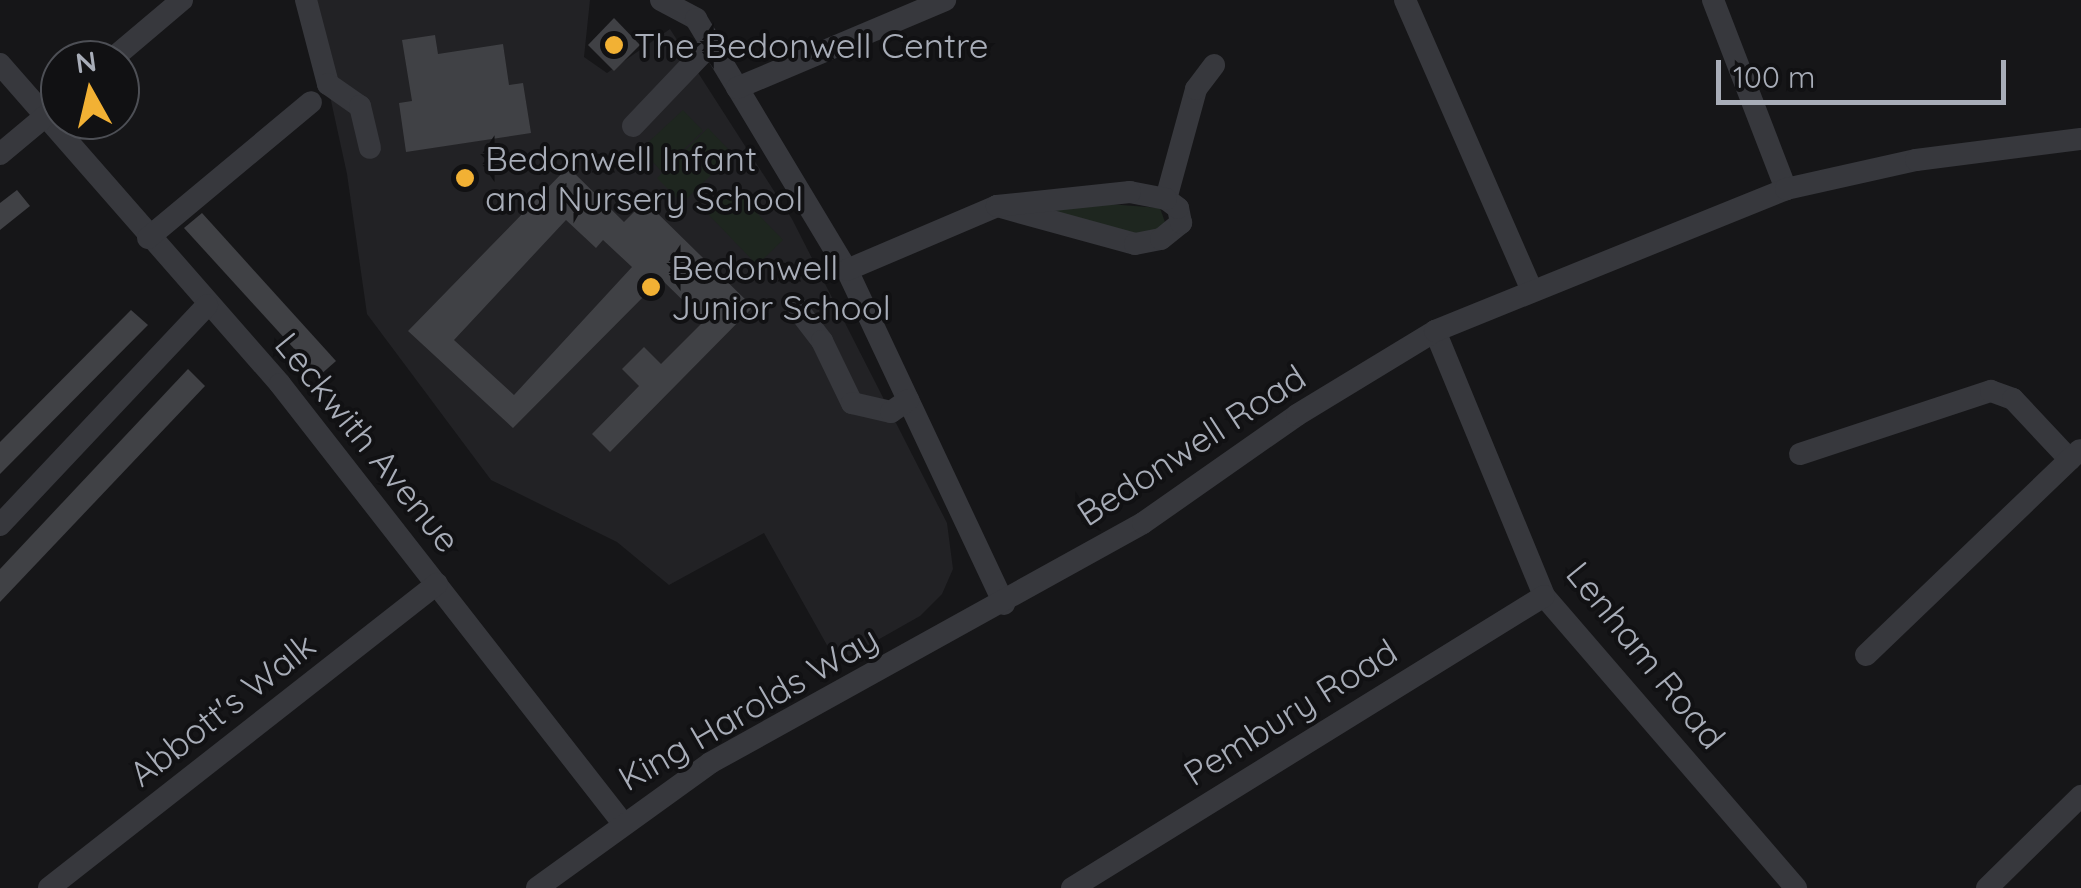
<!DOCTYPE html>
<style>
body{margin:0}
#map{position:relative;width:2081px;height:888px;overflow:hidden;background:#161618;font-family:Quicksand,sans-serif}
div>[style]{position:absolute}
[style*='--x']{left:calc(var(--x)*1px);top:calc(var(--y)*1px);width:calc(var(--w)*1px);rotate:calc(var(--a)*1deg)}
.built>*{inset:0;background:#222225}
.green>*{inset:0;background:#1e261f}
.building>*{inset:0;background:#404145}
.minor>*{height:22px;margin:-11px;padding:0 11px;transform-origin:11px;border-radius:11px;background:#37383d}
.dots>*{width:28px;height:28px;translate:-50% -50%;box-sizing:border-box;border:5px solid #111113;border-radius:50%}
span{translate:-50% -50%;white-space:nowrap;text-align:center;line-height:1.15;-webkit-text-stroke:8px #111113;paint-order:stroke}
.poi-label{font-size:35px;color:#a8adb8}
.left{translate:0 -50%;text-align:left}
.street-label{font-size:35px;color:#a8adb8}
.north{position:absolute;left:40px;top:40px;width:100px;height:100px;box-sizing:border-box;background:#111113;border:2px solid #4d4f55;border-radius:50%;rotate:352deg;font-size:28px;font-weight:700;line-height:40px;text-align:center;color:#a8adb8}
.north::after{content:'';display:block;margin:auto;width:35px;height:45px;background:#f2b134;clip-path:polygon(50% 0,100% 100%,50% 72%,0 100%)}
.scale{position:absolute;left:1716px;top:60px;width:290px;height:45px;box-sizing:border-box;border:5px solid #a8adb8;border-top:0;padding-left:12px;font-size:30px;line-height:35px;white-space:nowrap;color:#a8adb8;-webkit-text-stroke:8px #111113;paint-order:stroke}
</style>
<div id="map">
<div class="built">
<i style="clip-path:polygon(309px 0,590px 0,584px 57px,607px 73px,670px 29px,792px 219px,947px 523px,953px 569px,942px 594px,920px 616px,837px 663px,764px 533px,669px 585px,617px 542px,491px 480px,367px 314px,347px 174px)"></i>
</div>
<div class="green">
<i style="clip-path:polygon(683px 110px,703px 131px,661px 171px,641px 149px)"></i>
<i style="clip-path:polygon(708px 128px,733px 154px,682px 203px,657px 178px)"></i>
<i style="clip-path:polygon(734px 189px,783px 240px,757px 265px,708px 214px)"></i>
<i style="clip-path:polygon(1109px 204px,1160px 208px,1166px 225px,1140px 237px,1034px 211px)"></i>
</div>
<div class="building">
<i style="clip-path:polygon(614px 18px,640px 45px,614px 71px,588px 45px)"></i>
<i style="clip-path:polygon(435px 35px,438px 54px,503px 44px,509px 85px,523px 83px,531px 133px,406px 152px,399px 103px,412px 101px,402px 40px)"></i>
<i style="clip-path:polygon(evenodd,568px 167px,624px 222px,645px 201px,753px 307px,610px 452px,592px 434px,639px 386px,622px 369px,644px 347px,661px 364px,704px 321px,661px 279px,513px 428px,408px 331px,568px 167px,566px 220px,596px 248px,603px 240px,632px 267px,514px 395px,454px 340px,566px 220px)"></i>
<i style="clip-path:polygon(17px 190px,30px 206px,0 230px,0 203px)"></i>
<i style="clip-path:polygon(202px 213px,336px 361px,319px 376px,184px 228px)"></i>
<i style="clip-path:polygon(131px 310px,148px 325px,0 474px,0 442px)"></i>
<i style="clip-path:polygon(188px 369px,205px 386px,0 602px,0 569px)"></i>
</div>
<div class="minor">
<i style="--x:306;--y:0;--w:87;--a:75.3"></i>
<i style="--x:328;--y:84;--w:39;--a:35"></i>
<i style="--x:360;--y:106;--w:43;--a:76.6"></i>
<i style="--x:661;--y:0;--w:40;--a:28"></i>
<i style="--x:696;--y:19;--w:293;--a:59"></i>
<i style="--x:847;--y:270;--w:369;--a:64.8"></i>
<i style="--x:1405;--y:0;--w:315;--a:66.4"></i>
<i style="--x:1713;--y:0;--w:203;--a:68.9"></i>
<i style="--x:111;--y:60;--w:93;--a:-40.2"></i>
<i style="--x:0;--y:64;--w:425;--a:48.8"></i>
<i style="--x:280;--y:384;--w:556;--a:52.02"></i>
<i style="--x:737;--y:88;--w:226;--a:-22.9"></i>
<i style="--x:633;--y:126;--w:113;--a:-46.4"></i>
<i style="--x:0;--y:154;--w:78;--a:-39.8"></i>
<i style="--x:1166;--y:199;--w:114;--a:-74.7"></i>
<i style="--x:1196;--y:89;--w:30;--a:-53"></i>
<i style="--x:148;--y:238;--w:212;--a:-39.8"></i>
<i style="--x:847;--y:270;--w:163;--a:-23.1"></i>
<i style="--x:997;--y:206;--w:143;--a:15.4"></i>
<i style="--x:1135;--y:244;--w:26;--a:-11"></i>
<i style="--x:1161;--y:239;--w:26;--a:-39"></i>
<i style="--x:1181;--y:223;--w:15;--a:-101"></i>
<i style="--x:1178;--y:208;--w:15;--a:-143"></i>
<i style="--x:1166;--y:199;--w:37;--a:-169"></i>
<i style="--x:1130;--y:192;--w:134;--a:174"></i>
<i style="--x:796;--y:307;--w:43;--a:52.6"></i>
<i style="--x:822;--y:341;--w:69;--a:64.2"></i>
<i style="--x:852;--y:403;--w:40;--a:13"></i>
<i style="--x:891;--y:412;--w:21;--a:-35"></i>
<i style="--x:1435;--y:331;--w:287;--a:67.6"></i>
<i style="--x:1544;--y:596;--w:386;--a:49.2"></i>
<i style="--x:1800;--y:454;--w:201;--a:-18.3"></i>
<i style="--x:1991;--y:391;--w:23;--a:20"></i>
<i style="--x:2013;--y:399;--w:83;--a:46.9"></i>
<i style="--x:0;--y:525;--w:302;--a:-46.7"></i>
<i style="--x:1866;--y:655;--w:296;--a:-43.8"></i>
<i style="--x:49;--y:888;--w:493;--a:-38.1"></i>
<i style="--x:537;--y:888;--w:213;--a:-35.8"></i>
<i style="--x:710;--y:763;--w:495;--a:-29"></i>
<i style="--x:1143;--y:523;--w:188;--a:-35"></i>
<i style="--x:1297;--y:415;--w:162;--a:-31.3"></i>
<i style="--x:1435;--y:331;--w:379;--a:-22"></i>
<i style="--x:1786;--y:189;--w:133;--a:-12.6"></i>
<i style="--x:1916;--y:160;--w:166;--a:-7.3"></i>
<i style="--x:1072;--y:888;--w:555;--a:-31.74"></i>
<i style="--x:1987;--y:888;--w:132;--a:-44.4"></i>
</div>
<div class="dots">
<i style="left:614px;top:45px;background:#f2b134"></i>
<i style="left:465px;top:178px;background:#f2b134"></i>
<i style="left:651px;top:287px;background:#f2b134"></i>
</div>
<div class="poi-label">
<span class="left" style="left:634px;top:45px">The Bedonwell Centre</span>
<span class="left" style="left:485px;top:178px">Bedonwell Infant<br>and Nursery School</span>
<span class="left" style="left:671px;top:287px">Bedonwell<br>Junior School</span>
</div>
<div class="street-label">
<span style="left:368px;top:442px;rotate:51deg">Leckwith Avenue</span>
<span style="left:1191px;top:445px;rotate:-33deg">Bedonwell Road</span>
<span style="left:1646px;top:655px;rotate:51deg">Lenham Road</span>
<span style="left:748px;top:708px;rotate:-30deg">King Harolds Way</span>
<span style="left:222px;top:709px;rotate:-38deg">Abbott's Walk</span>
<span style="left:1290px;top:712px;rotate:-32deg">Pembury Road</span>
</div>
<div class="north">N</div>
<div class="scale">100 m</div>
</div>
